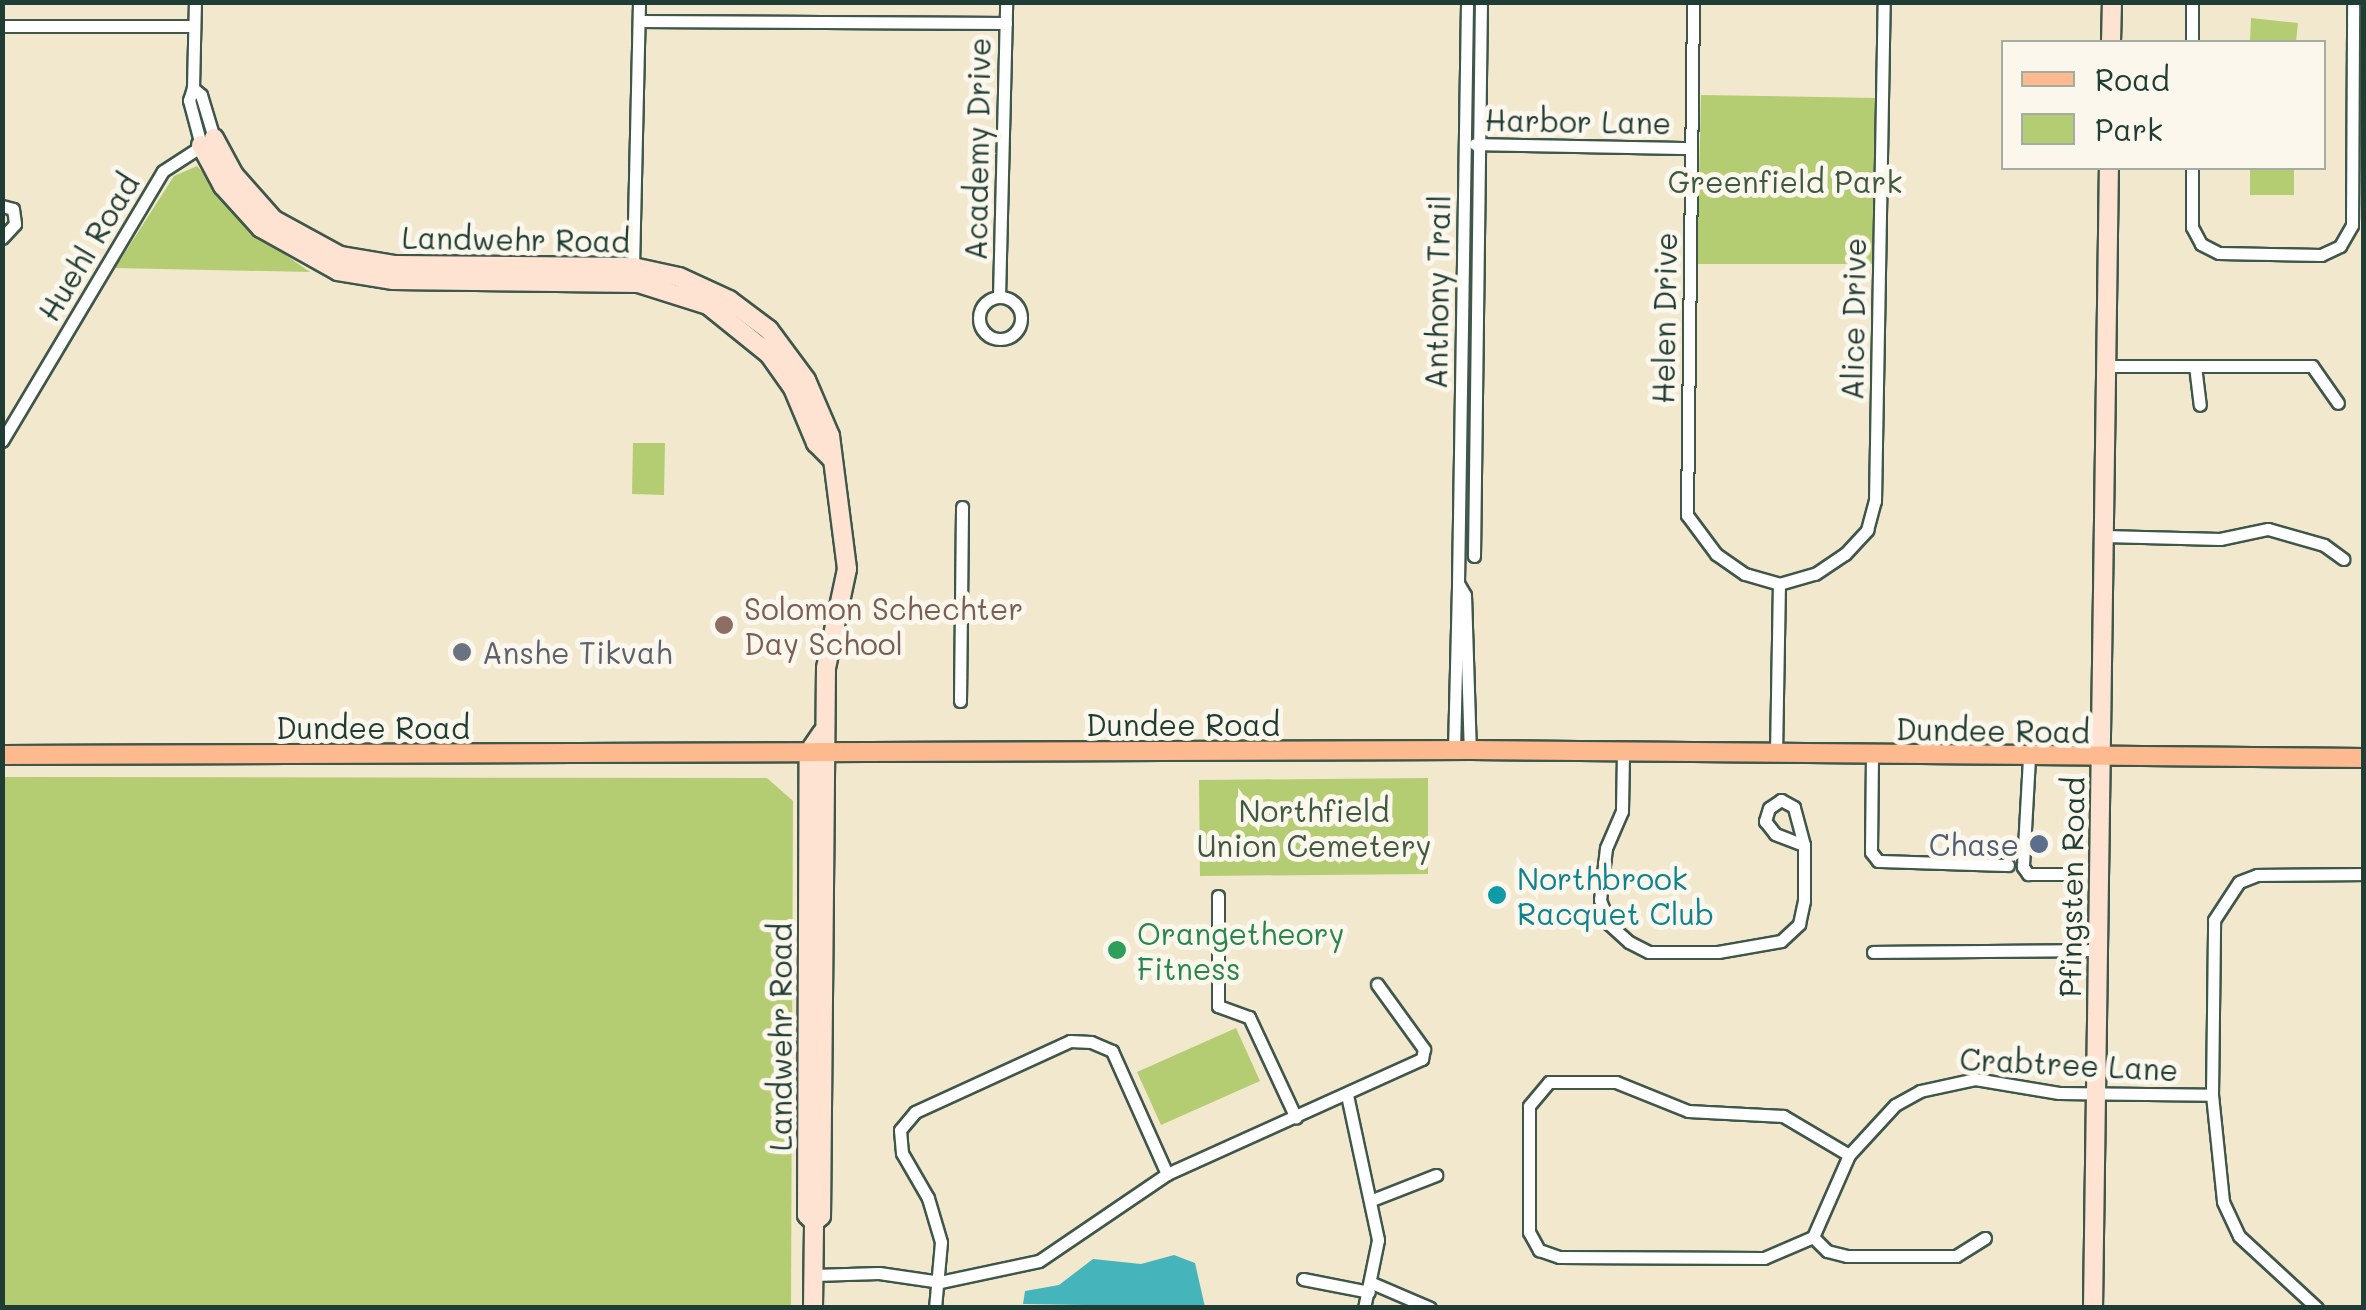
<!DOCTYPE html>
<style>
body{margin:0}
#map{position:relative;width:2366px;height:1310px;overflow:hidden;background:#f2e8ce;font-family:Mali,sans-serif}
div>[style]{position:absolute}
[style*='--x']{left:calc(var(--x)*1px);top:calc(var(--y)*1px);width:calc(var(--w)*1px);rotate:calc(var(--a)*1deg)}
.green>*{inset:0;background:#b5cd72}
.water>*{inset:0;background:#45b5bb}
.roads{filter:drop-shadow(2px 0 #3f574b) drop-shadow(-2px 0 #3f574b) drop-shadow(0 2px #3f574b) drop-shadow(0 -2px #3f574b)}
.street>*{height:11px;margin:-5.5px;padding:0 5.5px;transform-origin:5.5px;border-radius:5.5px;background:#fff}
.street>.ring{margin:-5.5px;padding:0;box-sizing:content-box;background:none;border:11px solid #fff;border-radius:50%}
.secondary>*{height:18px;margin:-9px;padding:0 9px;transform-origin:9px;border-radius:9px;background:#fee3d2}
.primary>*{height:18px;margin:-9px;padding:0 9px;transform-origin:9px;border-radius:9px;background:#fcba8e}
.dots>*{width:28px;height:28px;translate:-50% -50%;box-sizing:border-box;border:5px solid #fbf7ec;border-radius:50%}
span{translate:-50% -50%;white-space:nowrap;text-align:center;line-height:1.15;-webkit-text-stroke:10px #fbf7ec;paint-order:stroke}
.street-label{font-size:30px;color:#1f3d34}
.park-label{font-size:30px;color:#3d5a40}
.education-label{font-size:30px;color:#785e54}
.left{translate:0 -50%;text-align:left}
.worship-label{font-size:30px;color:#5b616d}
.service-label{font-size:30px;color:#4e5e75}
.right{translate:-100% -50%;text-align:right}
.culture-label{font-size:30px;color:#0d838f}
.leisure-label{font-size:30px;color:#27864d}
.frame{position:absolute;inset:0;border:5px solid #1f3d34;pointer-events:none}
.legend{position:absolute;left:2001px;top:40px;width:325px;height:130px;box-sizing:border-box;background:#fbf7ec;border:2px solid #a3ada2;margin:0;padding:12px 18px;list-style:none;font-size:30px;color:#1f3d34}
.legend li{display:flex;align-items:center;gap:20px;height:50px}
.legend b{width:50px;border:2px solid #a3ada2}
</style>
<div id="map">
<div class="green">
<i style="clip-path:polygon(2251px 18px,2298px 23px,2296px 42px,2250px 42px)"></i>
<i style="clip-path:polygon(1701px 95px,1876px 98px,1874px 264px,1697px 264px)"></i>
<i style="clip-path:polygon(197px 166px,264px 240px,310px 272px,115px 268px,174px 176px)"></i>
<i style="clip-path:polygon(2250px 168px,2294px 168px,2294px 195px,2250px 195px)"></i>
<i style="clip-path:polygon(633px 443px,665px 443px,664px 495px,632px 494px)"></i>
<i style="clip-path:polygon(3px 777px,767px 778px,793px 801px,791px 1307px,3px 1307px)"></i>
<i style="clip-path:polygon(1428px 778px,1428px 874px,1200px 876px,1199px 780px)"></i>
<i style="clip-path:polygon(1236px 1028px,1260px 1081px,1161px 1125px,1137px 1072px)"></i>
</div>
<div class="water">
<i style="clip-path:polygon(1174px 1255px,1195px 1263px,1205px 1307px,1023px 1304px,1025px 1291px,1059px 1285px,1093px 1259px,1141px 1264px)"></i>
</div>
<div class="roads">
<div class="street">
<i style="--x:1693;--y:2;--w:513;--a:90.67"></i>
<i style="--x:1687;--y:515;--w:49;--a:53.4"></i>
<i style="--x:1716;--y:554;--w:35;--a:35"></i>
<i style="--x:1745;--y:574;--w:35;--a:16"></i>
<i style="--x:639;--y:21;--w:367;--a:0.3"></i>
<i style="--x:2;--y:26;--w:192;--a:0"></i>
<i style="--x:2192;--y:42;--w:40;--a:-90"></i>
<i style="--x:193;--y:88;--w:86;--a:-88.7"></i>
<i style="--x:1475;--y:144;--w:215;--a:1.1"></i>
<i style="--x:2192;--y:168;--w:59;--a:90"></i>
<i style="--x:2192;--y:227;--w:19;--a:62"></i>
<i style="--x:2201;--y:244;--w:20;--a:27"></i>
<i style="--x:2219;--y:253;--w:102;--a:1.1"></i>
<i style="--x:2321;--y:255;--w:21;--a:-25"></i>
<i style="--x:2340;--y:246;--w:24;--a:-60"></i>
<i style="--x:2352;--y:225;--w:223;--a:-89.7"></i>
<i style="--x:2;--y:206;--w:11;--a:15"></i>
<i style="--x:13;--y:209;--w:15;--a:82"></i>
<i style="--x:15;--y:224;--w:19;--a:133"></i>
<i style="--x:633;--y:267;--w:265;--a:-88.7"></i>
<i class="ring" style="left:979px;top:297px;width:31px;height:31px"></i>
<i style="--x:999;--y:297;--w:295;--a:-88.6"></i>
<i style="--x:2106;--y:366;--w:206;--a:0"></i>
<i style="--x:2312;--y:366;--w:45;--a:54.9"></i>
<i style="--x:2195;--y:366;--w:39;--a:83"></i>
<i style="--x:2;--y:441;--w:314;--a:-59.2"></i>
<i style="--x:163;--y:171;--w:61;--a:-32.9"></i>
<i style="--x:214;--y:138;--w:45;--a:-106.8"></i>
<i style="--x:201;--y:95;--w:11;--a:-139"></i>
<i style="--x:193;--y:88;--w:13;--a:108"></i>
<i style="--x:189;--y:100;--w:47;--a:75.1"></i>
<i style="--x:2104;--y:536;--w:116;--a:1.5"></i>
<i style="--x:2220;--y:539;--w:49;--a:-11.8"></i>
<i style="--x:2268;--y:529;--w:58;--a:15.9"></i>
<i style="--x:2324;--y:545;--w:24;--a:36"></i>
<i style="--x:1474;--y:556;--w:554;--a:-89.28"></i>
<i style="--x:1458;--y:583;--w:581;--a:-89.11"></i>
<i style="--x:1779;--y:584;--w:37;--a:-16"></i>
<i style="--x:1815;--y:574;--w:36;--a:-34"></i>
<i style="--x:1845;--y:554;--w:33;--a:-47"></i>
<i style="--x:1867;--y:530;--w:30;--a:-75"></i>
<i style="--x:1875;--y:501;--w:499;--a:-89"></i>
<i style="--x:960;--y:701;--w:194;--a:-89.4"></i>
<i style="--x:1454;--y:750;--w:167;--a:-88.6"></i>
<i style="--x:1458;--y:583;--w:14;--a:60"></i>
<i style="--x:1465;--y:595;--w:155;--a:88.2"></i>
<i style="--x:1623;--y:753;--w:58;--a:91"></i>
<i style="--x:1622;--y:811;--w:40;--a:113.4"></i>
<i style="--x:1606;--y:848;--w:52;--a:96.6"></i>
<i style="--x:1600;--y:900;--w:26;--a:69"></i>
<i style="--x:1609;--y:924;--w:27;--a:42"></i>
<i style="--x:1629;--y:942;--w:22;--a:27"></i>
<i style="--x:1649;--y:952;--w:69;--a:0"></i>
<i style="--x:1718;--y:952;--w:64;--a:-9.9"></i>
<i style="--x:1781;--y:941;--w:25;--a:-43"></i>
<i style="--x:1799;--y:924;--w:24;--a:-78"></i>
<i style="--x:1804;--y:901;--w:56;--a:-90"></i>
<i style="--x:1804;--y:845;--w:39;--a:-105"></i>
<i style="--x:1794;--y:807;--w:15;--a:-152"></i>
<i style="--x:1781;--y:800;--w:14;--a:146"></i>
<i style="--x:1769;--y:808;--w:14;--a:107"></i>
<i style="--x:1765;--y:821;--w:16;--a:52"></i>
<i style="--x:1775;--y:834;--w:31;--a:21"></i>
<i style="--x:1776;--y:754;--w:170;--a:-89"></i>
<i style="--x:1872;--y:755;--w:97;--a:90.6"></i>
<i style="--x:1871;--y:852;--w:11;--a:52"></i>
<i style="--x:1878;--y:861;--w:130;--a:1.8"></i>
<i style="--x:2029;--y:758;--w:109;--a:93.2"></i>
<i style="--x:2023;--y:867;--w:9;--a:54"></i>
<i style="--x:2028;--y:874;--w:42;--a:0"></i>
<i style="--x:1218;--y:896;--w:110;--a:90"></i>
<i style="--x:1218;--y:1006;--w:33;--a:20"></i>
<i style="--x:1249;--y:1017;--w:111;--a:65"></i>
<i style="--x:1873;--y:952;--w:225;--a:-0.5"></i>
<i style="--x:1347;--y:1095;--w:148;--a:77.9"></i>
<i style="--x:1378;--y:1240;--w:69;--a:101.6"></i>
<i style="--x:1849;--y:1155;--w:77;--a:-149.4"></i>
<i style="--x:1783;--y:1116;--w:95;--a:-177"></i>
<i style="--x:1688;--y:1111;--w:78;--a:-158.1"></i>
<i style="--x:1616;--y:1082;--w:67;--a:180"></i>
<i style="--x:1549;--y:1082;--w:31;--a:130"></i>
<i style="--x:1529;--y:1106;--w:126;--a:90"></i>
<i style="--x:1529;--y:1232;--w:21;--a:61"></i>
<i style="--x:1539;--y:1250;--w:21;--a:19"></i>
<i style="--x:1559;--y:1257;--w:205;--a:0.3"></i>
<i style="--x:1764;--y:1258;--w:53;--a:-23.2"></i>
<i style="--x:1813;--y:1237;--w:90;--a:-66.3"></i>
<i style="--x:1849;--y:1155;--w:68;--a:-47.4"></i>
<i style="--x:1895;--y:1105;--w:29;--a:-29"></i>
<i style="--x:1920;--y:1091;--w:56;--a:-12.3"></i>
<i style="--x:1975;--y:1079;--w:85;--a:9.5"></i>
<i style="--x:2059;--y:1093;--w:153;--a:0.7"></i>
<i style="--x:1372;--y:1200;--w:69;--a:-21.3"></i>
<i style="--x:1813;--y:1237;--w:20;--a:45"></i>
<i style="--x:1827;--y:1251;--w:21;--a:14"></i>
<i style="--x:1847;--y:1256;--w:109;--a:0"></i>
<i style="--x:1956;--y:1256;--w:34;--a:-32"></i>
<i style="--x:814;--y:1275;--w:65;--a:-1.8"></i>
<i style="--x:879;--y:1273;--w:62;--a:8.4"></i>
<i style="--x:940;--y:1282;--w:101;--a:-12"></i>
<i style="--x:1039;--y:1261;--w:155;--a:-34.2"></i>
<i style="--x:1167;--y:1174;--w:280;--a:-24.3"></i>
<i style="--x:1422;--y:1059;--w:10;--a:-79"></i>
<i style="--x:1424;--y:1049;--w:80;--a:-125.9"></i>
<i style="--x:1303;--y:1279;--w:67;--a:11.1"></i>
<i style="--x:1372;--y:1283;--w:63;--a:23.3"></i>
<i style="--x:935;--y:1308;--w:66;--a:-84.8"></i>
<i style="--x:941;--y:1242;--w:46;--a:-106.5"></i>
<i style="--x:928;--y:1198;--w:52;--a:-120"></i>
<i style="--x:902;--y:1153;--w:23;--a:-95"></i>
<i style="--x:900;--y:1130;--w:23;--a:-50"></i>
<i style="--x:915;--y:1112;--w:170;--a:-24.6"></i>
<i style="--x:1070;--y:1041;--w:21;--a:3"></i>
<i style="--x:1091;--y:1042;--w:23;--a:23"></i>
<i style="--x:1112;--y:1051;--w:135;--a:65.9"></i>
<i style="--x:2317;--y:1308;--w:106;--a:-137.3"></i>
<i style="--x:2239;--y:1236;--w:38;--a:-115"></i>
<i style="--x:2223;--y:1201;--w:107;--a:-95.9"></i>
<i style="--x:2212;--y:1095;--w:175;--a:-89.3"></i>
<i style="--x:2214;--y:920;--w:45;--a:-56.7"></i>
<i style="--x:2239;--y:882;--w:19;--a:-21"></i>
<i style="--x:2257;--y:875;--w:107;--a:-0.5"></i>
</div>
<div class="secondary">
<i style="--x:2111;--y:42;--w:40;--a:-88.6"></i>
<i style="--x:214;--y:138;--w:42;--a:61.6"></i>
<i style="--x:234;--y:175;--w:60;--a:48.4"></i>
<i style="--x:274;--y:220;--w:75;--a:28.6"></i>
<i style="--x:340;--y:256;--w:56;--a:9.3"></i>
<i style="--x:395;--y:265;--w:238;--a:0.5"></i>
<i style="--x:633;--y:267;--w:47;--a:12.3"></i>
<i style="--x:679;--y:277;--w:55;--a:24.7"></i>
<i style="--x:729;--y:300;--w:50;--a:36.9"></i>
<i style="--x:769;--y:330;--w:62;--a:53.5"></i>
<i style="--x:806;--y:380;--w:61;--a:66.8"></i>
<i style="--x:830;--y:436;--w:134;--a:82.7"></i>
<i style="--x:847;--y:569;--w:101;--a:102"></i>
<i style="--x:826;--y:668;--w:548;--a:90.52"></i>
<i style="--x:821;--y:1216;--w:9;--a:139"></i>
<i style="--x:814;--y:1222;--w:10;--a:-135"></i>
<i style="--x:807;--y:1215;--w:463;--a:-89.8"></i>
<i style="--x:809;--y:752;--w:23;--a:-56"></i>
<i style="--x:201;--y:145;--w:47;--a:61.8"></i>
<i style="--x:223;--y:186;--w:57;--a:47.9"></i>
<i style="--x:261;--y:228;--w:88;--a:29.2"></i>
<i style="--x:338;--y:271;--w:56;--a:9.3"></i>
<i style="--x:393;--y:280;--w:245;--a:0.7"></i>
<i style="--x:638;--y:283;--w:73;--a:17.4"></i>
<i style="--x:708;--y:305;--w:78;--a:38.8"></i>
<i style="--x:769;--y:354;--w:42;--a:54.8"></i>
<i style="--x:793;--y:388;--w:60;--a:67.3"></i>
<i style="--x:816;--y:443;--w:20;--a:45"></i>
<i style="--x:813;--y:1308;--w:86;--a:-89.3"></i>
<i style="--x:2093;--y:1308;--w:1140;--a:-89.2"></i>
</div>
<div class="primary">
<i style="--x:2;--y:755;--w:1468;--a:-0.2"></i>
<i style="--x:1470;--y:750;--w:894;--a:0.51"></i>
</div>
</div>
<div class="dots">
<i style="left:724px;top:625px;background:#8d6e63"></i>
<i style="left:462px;top:652px;background:#6b7280"></i>
<i style="left:2039px;top:844px;background:#5c6f8a"></i>
<i style="left:1497px;top:895px;background:#0f9aa8"></i>
<i style="left:1117px;top:950px;background:#2e9e5b"></i>
</div>
<div class="street-label">
<span style="left:1578px;top:121px;rotate:1deg">Harbor Lane</span>
<span style="left:977px;top:149px;rotate:-89deg">Academy Drive</span>
<span style="left:516px;top:239px;rotate:1deg">Landwehr Road</span>
<span style="left:88px;top:247px;rotate:-59deg">Huehl Road</span>
<span style="left:1437px;top:292px;rotate:-89deg">Anthony Trail</span>
<span style="left:1664px;top:318px;rotate:-89deg">Helen Drive</span>
<span style="left:1853px;top:319px;rotate:-89deg">Alice Drive</span>
<span style="left:1183px;top:724px">Dundee Road</span>
<span style="left:373px;top:727px">Dundee Road</span>
<span style="left:1993px;top:730px;rotate:1deg">Dundee Road</span>
<span style="left:2071px;top:887px;rotate:-89deg">Pfingsten Road</span>
<span style="left:780px;top:1037px;rotate:-90deg">Landwehr Road</span>
<span style="left:2069px;top:1064px;rotate:3deg">Crabtree Lane</span>
</div>
<div class="park-label">
<span style="left:1785px;top:181px">Greenfield Park</span>
<span style="left:1314px;top:827px">Northfield<br>Union Cemetery</span>
</div>
<div class="education-label">
<span class="left" style="left:744px;top:625px">Solomon Schechter<br>Day School</span>
</div>
<div class="worship-label">
<span class="left" style="left:482px;top:652px">Anshe Tikvah</span>
</div>
<div class="service-label">
<span class="right" style="left:2019px;top:844px">Chase</span>
</div>
<div class="culture-label">
<span class="left" style="left:1517px;top:895px">Northbrook<br>Racquet Club</span>
</div>
<div class="leisure-label">
<span class="left" style="left:1137px;top:950px">Orangetheory<br>Fitness</span>
</div>
<div class="frame"></div>
<ul class="legend">
<li><b style="height:12px;background:#fcba8e"></b>Road</li>
<li><b style="height:28px;background:#b5cd72"></b>Park</li>
</ul>
</div>
